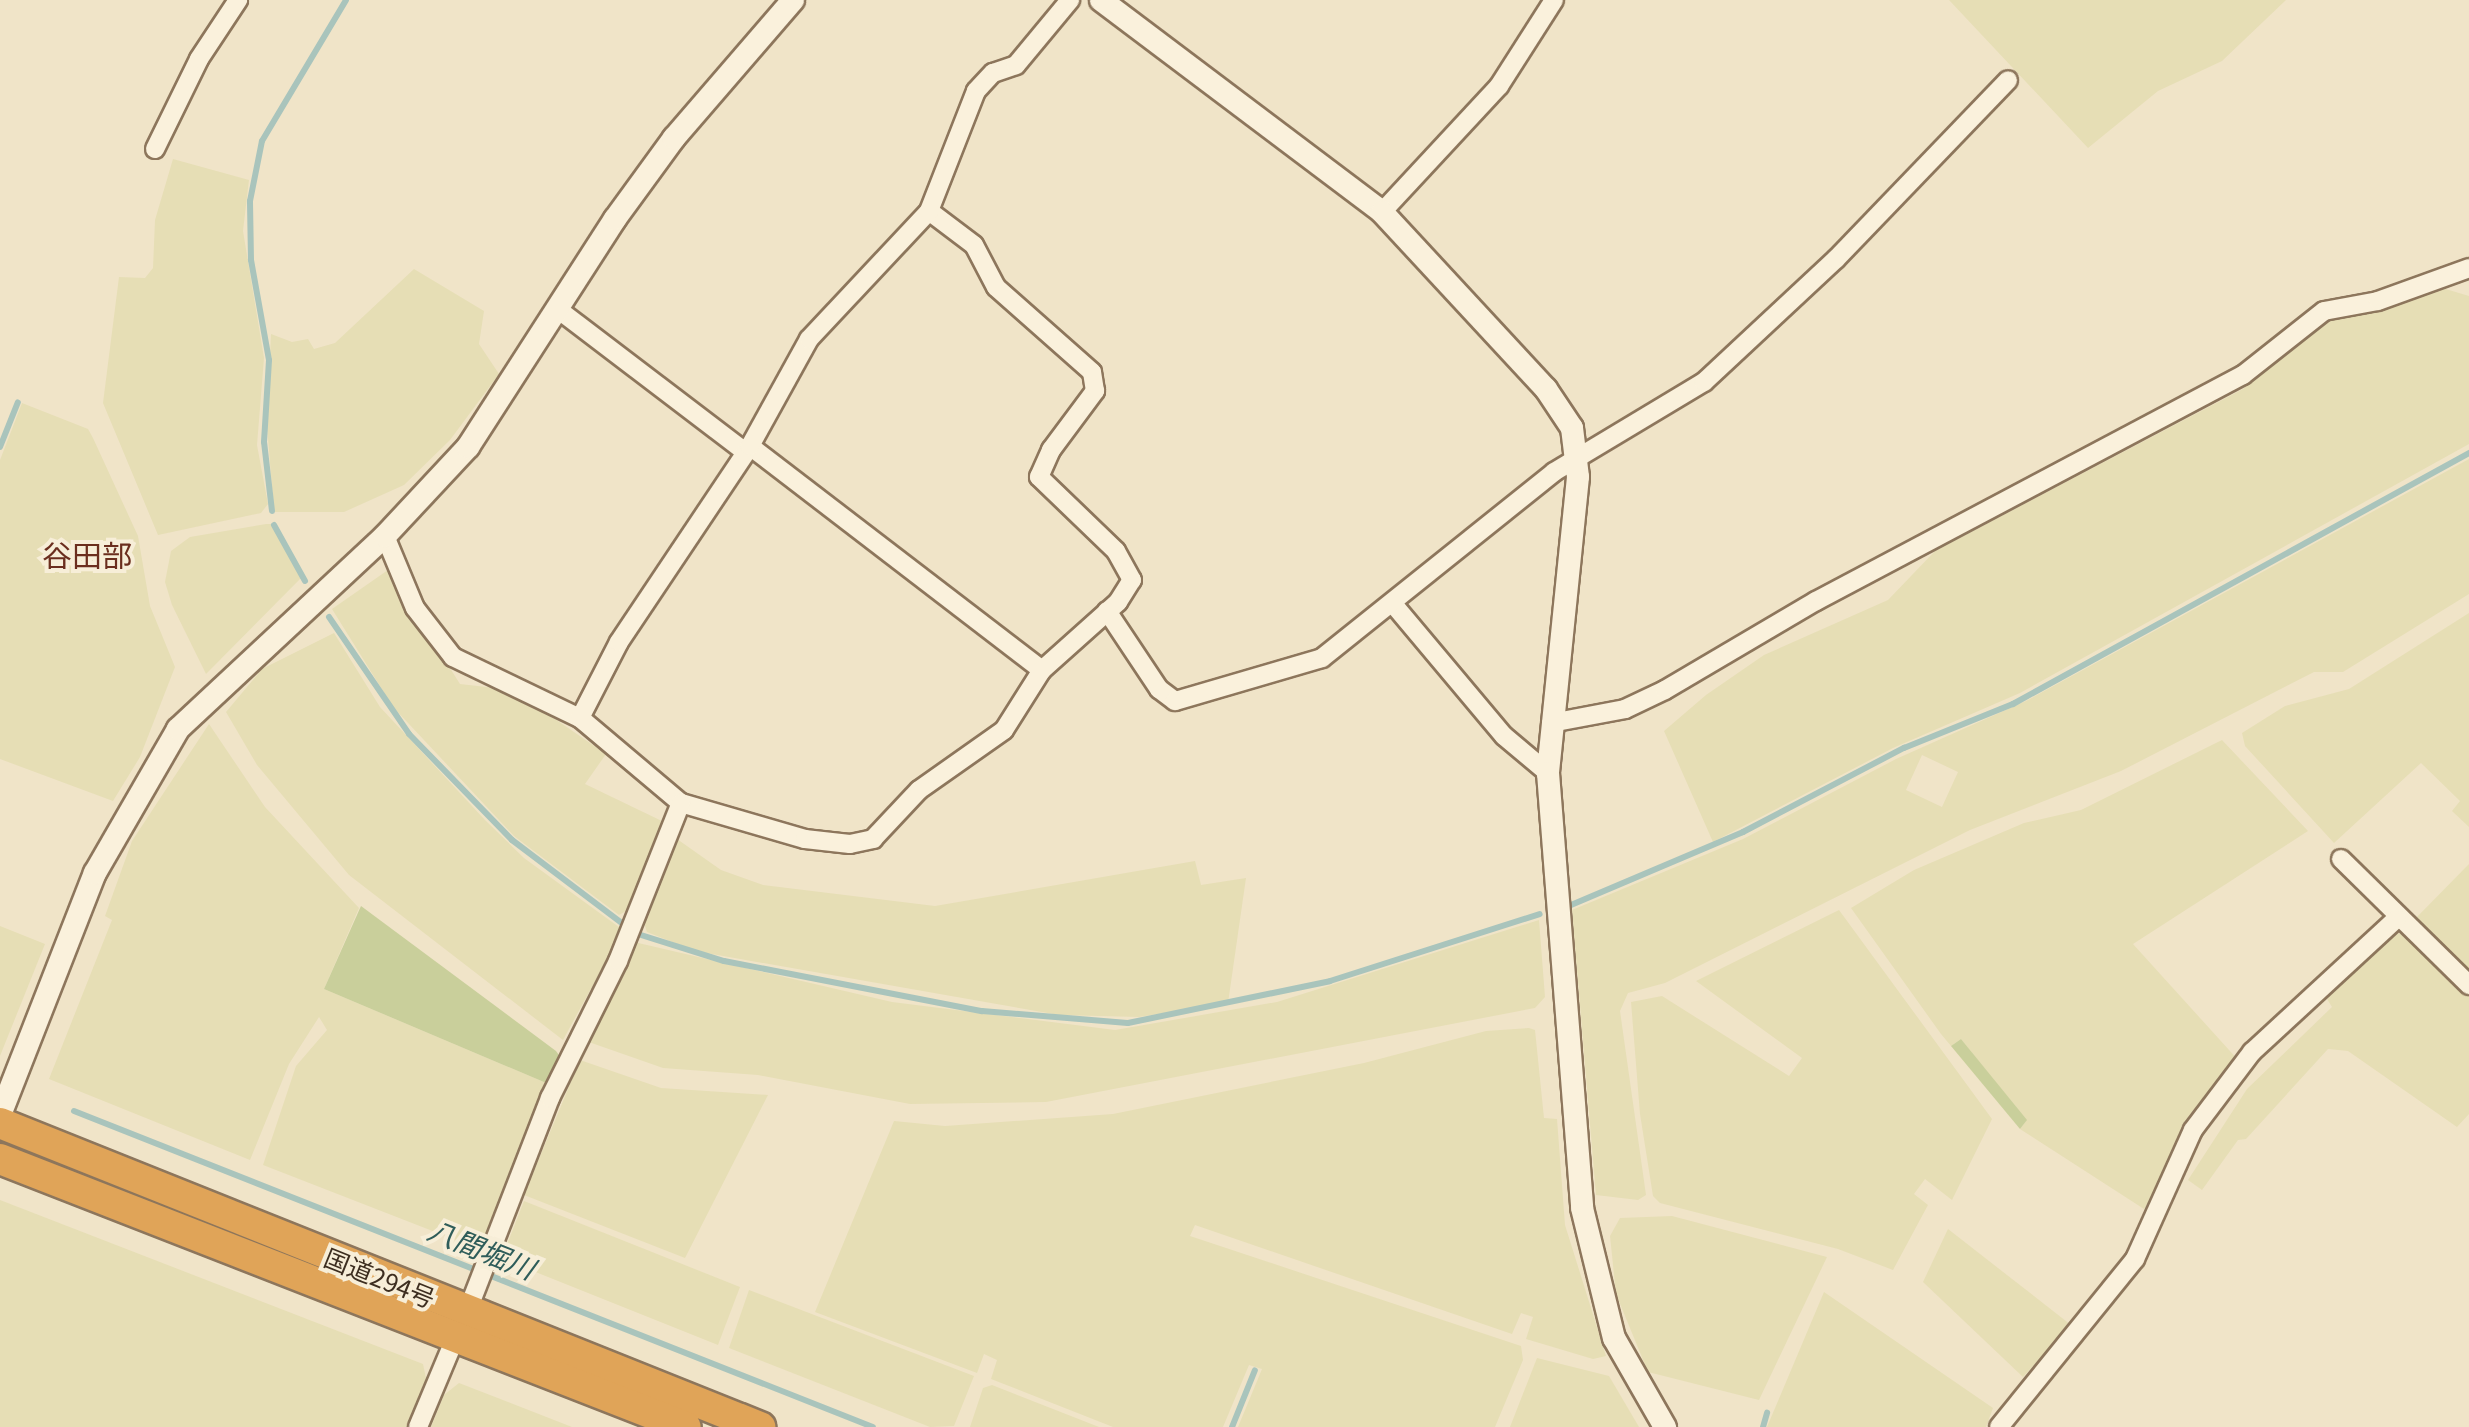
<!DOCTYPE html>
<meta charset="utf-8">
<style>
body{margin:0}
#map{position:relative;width:2469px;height:1427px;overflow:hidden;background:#f0e4c8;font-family:Georgia,"Noto Sans JP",serif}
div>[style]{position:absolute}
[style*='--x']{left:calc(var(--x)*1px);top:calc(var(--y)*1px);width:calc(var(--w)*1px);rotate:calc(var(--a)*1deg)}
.farmland>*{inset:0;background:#e6deb5}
.green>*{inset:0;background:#c9cf9b}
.stream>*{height:6px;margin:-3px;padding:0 3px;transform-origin:3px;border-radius:3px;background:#a9c4bc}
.roads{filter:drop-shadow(2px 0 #8d765c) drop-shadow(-2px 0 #8d765c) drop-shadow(0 2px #8d765c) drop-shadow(0 -2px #8d765c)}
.street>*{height:18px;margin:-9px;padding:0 9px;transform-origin:9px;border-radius:9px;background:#faf1dc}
.secondary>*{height:22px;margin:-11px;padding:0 11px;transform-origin:11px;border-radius:11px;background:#faf1dc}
.highway>*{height:30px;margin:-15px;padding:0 15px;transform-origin:15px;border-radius:15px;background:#e0a458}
span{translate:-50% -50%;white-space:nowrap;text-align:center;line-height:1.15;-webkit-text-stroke:8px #f7eed8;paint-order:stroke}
.street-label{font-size:25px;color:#3d2e20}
.water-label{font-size:28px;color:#2f5d5a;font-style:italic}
.quarter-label{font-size:30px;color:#6b2e1e}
</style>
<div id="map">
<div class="farmland">
<i style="clip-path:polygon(1949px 0,2286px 0,2222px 61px,2158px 91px,2088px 148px)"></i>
<i style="clip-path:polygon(173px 159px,249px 180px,243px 231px,264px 358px,257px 445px,268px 504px,261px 513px,158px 535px,103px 403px,119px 277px,145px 278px,153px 268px,155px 220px)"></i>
<i style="clip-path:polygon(414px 269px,484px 311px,479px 344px,499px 374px,450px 440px,404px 485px,344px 512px,274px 512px,267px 426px,271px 334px,292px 342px,308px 339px,314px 349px,335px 343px)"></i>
<i style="clip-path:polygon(2439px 287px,2469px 296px,2469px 444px,2020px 693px,1893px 748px,1713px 842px,1664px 731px,1706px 695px,1764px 655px,1888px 600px,1935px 551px,2243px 389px,2323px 320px,2374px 313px)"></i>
<i style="clip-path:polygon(22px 403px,88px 429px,93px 438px,138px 536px,150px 606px,175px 667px,140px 757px,113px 801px,0 759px,0 460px)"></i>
<i style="clip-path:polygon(evenodd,2469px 459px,2469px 594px,2343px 672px,2314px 672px,2121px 771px,1970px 830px,1665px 983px,1628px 993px,1620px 1011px,1646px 1195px,1638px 1200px,1596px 1195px,1572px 910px,1743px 839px,1896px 759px,2026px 701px,2469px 459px,1922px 755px,1958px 772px,1942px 807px,1906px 790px,1922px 755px)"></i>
<i style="clip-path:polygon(266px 524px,273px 524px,301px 578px,206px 674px,172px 605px,165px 582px,171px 551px,190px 537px)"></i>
<i style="clip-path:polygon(388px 570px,460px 684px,504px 689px,555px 719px,606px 754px,585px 784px,666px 823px,633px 907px,619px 915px,514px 836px,393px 707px,332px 609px)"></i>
<i style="clip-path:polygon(2469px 613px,2469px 827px,2452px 811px,2460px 801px,2421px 763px,2334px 843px,2245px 746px,2242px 733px,2285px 706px,2349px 689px)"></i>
<i style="clip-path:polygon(334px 633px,380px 707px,485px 820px,524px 858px,623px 930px,563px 1040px,349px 875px,257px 765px,226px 712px,262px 669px)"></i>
<i style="clip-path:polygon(209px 724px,265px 807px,359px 908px,324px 989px,551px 1085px,486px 1241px,466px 1244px,263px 1165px,296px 1066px,327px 1030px,319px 1017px,289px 1064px,250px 1160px,49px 1079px,112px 920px,105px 916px,132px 841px)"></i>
<i style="clip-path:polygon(2222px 740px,2308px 831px,2133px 944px,2239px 1061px,2144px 1209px,2020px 1129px,2026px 1121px,1961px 1039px,1951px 1046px,1941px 1034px,1851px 908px,1914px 870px,2024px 823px,2081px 810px)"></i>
<i style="clip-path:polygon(677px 839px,721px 870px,763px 885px,935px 906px,1195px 861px,1201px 885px,1246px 878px,1228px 1003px,1139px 1017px,1059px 1015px,695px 951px,647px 932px,644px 923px)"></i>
<i style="clip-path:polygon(2469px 864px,2469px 972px,2413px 921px)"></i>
<i style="clip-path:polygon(1839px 910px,1992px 1119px,1952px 1200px,1925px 1179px,1914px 1194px,1928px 1205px,1893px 1270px,1838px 1249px,1660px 1203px,1653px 1196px,1640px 1114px,1631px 1002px,1662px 996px,1789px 1076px,1802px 1058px,1696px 981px)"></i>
<i style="clip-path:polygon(1539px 920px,1545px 997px,1535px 1008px,1046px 1102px,910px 1104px,758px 1075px,663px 1068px,583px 1040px,634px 942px,892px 1002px,1115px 1030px,1277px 1002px)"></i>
<i style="clip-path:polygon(0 926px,45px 944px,0 1056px)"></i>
<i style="clip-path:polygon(2394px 933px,2405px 934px,2469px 991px,2469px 1114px,2457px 1127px,2348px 1051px,2328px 1049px,2246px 1139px,2238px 1140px,2202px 1190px,2188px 1180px,2247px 1089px,2332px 1007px,2327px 999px,2334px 987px)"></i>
<i style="clip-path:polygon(1529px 1028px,1535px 1030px,1544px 1118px,1557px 1119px,1565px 1225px,1606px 1356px,1593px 1359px,1526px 1339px,1533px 1317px,1521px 1313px,1512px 1334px,1195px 1225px,1190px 1236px,1521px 1346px,1523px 1360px,1495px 1427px,1238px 1427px,1262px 1369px,1249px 1365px,1223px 1427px,1113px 1427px,991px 1379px,997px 1360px,984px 1354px,977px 1373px,815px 1312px,894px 1121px,945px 1126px,1113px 1114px,1364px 1063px,1486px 1031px)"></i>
<i style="clip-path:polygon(580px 1060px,661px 1088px,768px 1095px,685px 1258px,524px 1195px)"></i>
<i style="clip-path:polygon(0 1200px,423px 1364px,427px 1383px,409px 1427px,0 1427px)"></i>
<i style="clip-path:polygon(524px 1201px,740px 1287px,718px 1345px,508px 1261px,504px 1252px)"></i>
<i style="clip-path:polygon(1672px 1216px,1827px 1257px,1759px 1400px,1648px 1372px,1616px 1294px,1610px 1236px,1620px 1218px)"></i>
<i style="clip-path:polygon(1948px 1229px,2071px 1325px,2023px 1377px,1923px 1282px)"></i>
<i style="clip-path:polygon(749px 1290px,974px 1376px,954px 1426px,930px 1427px,729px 1348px)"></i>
<i style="clip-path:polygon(1824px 1292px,1993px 1408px,1986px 1427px,1767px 1427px)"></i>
<i style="clip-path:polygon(1537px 1358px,1609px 1376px,1639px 1427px,1510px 1427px)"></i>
<i style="clip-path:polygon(459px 1383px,572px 1427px,431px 1427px,444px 1395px)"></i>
<i style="clip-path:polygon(992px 1385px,1099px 1427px,1100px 1427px,970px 1427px,983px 1388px)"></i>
</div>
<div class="green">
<i style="clip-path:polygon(361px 906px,556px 1051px,561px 1058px,551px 1085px,324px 989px)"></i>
<i style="clip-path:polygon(1961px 1039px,2027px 1120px,2020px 1129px,1951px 1046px)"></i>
</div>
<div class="stream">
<i style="--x:0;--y:447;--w:48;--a:-68.2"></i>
<i style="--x:272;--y:511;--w:69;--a:-96.6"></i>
<i style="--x:264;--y:442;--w:82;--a:-86.5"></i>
<i style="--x:269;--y:360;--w:102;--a:-100.2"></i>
<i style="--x:251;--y:260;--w:59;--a:-91"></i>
<i style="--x:250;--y:201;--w:61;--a:-78.7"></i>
<i style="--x:262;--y:141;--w:164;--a:-59.2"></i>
<i style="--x:274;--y:525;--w:64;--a:61"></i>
<i style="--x:329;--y:617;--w:142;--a:55.6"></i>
<i style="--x:409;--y:734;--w:148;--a:45.8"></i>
<i style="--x:512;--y:840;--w:139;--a:37.1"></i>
<i style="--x:1571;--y:905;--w:187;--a:-23"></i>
<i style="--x:1743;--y:832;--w:182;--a:-27.6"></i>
<i style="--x:1904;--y:748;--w:118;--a:-22"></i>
<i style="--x:2013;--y:704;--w:521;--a:-28.83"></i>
<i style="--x:641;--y:935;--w:87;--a:17.4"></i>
<i style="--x:724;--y:961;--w:263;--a:11"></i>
<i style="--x:982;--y:1011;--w:146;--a:4.7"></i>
<i style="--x:1128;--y:1023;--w:206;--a:-11.7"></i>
<i style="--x:1330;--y:981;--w:220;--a:-17.7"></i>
<i style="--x:74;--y:1111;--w:859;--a:21.58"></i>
<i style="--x:1232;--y:1427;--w:61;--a:-68"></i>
<i style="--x:1763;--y:1427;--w:15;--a:-74"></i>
</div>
<div class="roads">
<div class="street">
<i style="--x:155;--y:149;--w:100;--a:-63.9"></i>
<i style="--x:199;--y:59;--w:71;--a:-56.5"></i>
<i style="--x:1382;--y:212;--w:172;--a:-47.1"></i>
<i style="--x:1499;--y:86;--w:102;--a:-57.4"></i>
<i style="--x:559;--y:310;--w:233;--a:37.3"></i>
<i style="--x:750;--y:446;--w:368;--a:37.5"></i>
<i style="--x:385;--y:536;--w:78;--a:67.4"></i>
<i style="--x:415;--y:608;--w:62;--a:52.2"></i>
<i style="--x:453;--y:657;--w:141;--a:25.7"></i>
<i style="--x:580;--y:718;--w:132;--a:40.1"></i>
<i style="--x:681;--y:803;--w:129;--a:16.2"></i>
<i style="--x:805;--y:839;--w:45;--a:6.3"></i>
<i style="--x:850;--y:844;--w:24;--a:-12"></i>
<i style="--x:873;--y:839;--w:67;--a:-46.8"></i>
<i style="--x:919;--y:790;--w:104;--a:-35.2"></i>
<i style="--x:1004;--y:730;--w:71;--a:-57.7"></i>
<i style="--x:1042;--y:670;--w:102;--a:-41.8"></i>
<i style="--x:1118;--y:602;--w:26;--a:-58"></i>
<i style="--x:1132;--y:580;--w:33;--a:-119"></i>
<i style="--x:1116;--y:551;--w:107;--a:-136.1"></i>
<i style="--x:1039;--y:477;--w:30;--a:-66"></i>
<i style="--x:1051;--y:450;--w:74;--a:-53.3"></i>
<i style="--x:1095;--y:391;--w:19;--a:-99"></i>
<i style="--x:1092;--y:372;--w:128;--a:-138.5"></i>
<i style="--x:996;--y:287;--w:47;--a:-117.6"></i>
<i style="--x:974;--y:245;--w:56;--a:-142.9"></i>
<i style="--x:1394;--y:605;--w:171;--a:50"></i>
<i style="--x:1504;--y:736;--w:57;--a:40.1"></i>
<i style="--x:1107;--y:611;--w:94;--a:56.3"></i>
<i style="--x:1159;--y:689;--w:20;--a:37"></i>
<i style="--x:1175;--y:701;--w:153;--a:-16.3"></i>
<i style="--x:1322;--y:658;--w:297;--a:-38.7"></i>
<i style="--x:1554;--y:472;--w:175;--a:-31"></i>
<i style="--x:1704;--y:382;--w:180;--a:-43"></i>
<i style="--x:1836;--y:259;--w:248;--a:-46.1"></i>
<i style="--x:580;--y:718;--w:85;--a:-62.8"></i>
<i style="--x:619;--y:642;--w:236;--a:-56.2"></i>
<i style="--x:750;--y:446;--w:122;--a:-61.1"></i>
<i style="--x:809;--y:339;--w:175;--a:-46.8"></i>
<i style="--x:929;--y:211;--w:129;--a:-68.6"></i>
<i style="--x:976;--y:91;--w:25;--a:-47"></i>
<i style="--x:993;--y:73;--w:24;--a:-19"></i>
<i style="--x:1016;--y:65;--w:85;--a:-50.3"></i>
<i style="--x:1551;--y:723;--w:75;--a:-10.7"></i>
<i style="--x:1625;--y:709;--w:44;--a:-25.4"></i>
<i style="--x:1665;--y:690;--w:175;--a:-30.5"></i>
<i style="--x:1816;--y:601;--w:483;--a:-27.9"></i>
<i style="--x:2243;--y:375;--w:103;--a:-38.3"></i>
<i style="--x:2324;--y:311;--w:55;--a:-10.5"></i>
<i style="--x:2378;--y:301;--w:97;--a:-19.9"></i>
<i style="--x:2341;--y:859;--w:180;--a:44.5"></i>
<i style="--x:467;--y:1312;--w:230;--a:-68.8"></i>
<i style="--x:550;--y:1098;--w:153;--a:-63.6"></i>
<i style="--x:618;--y:961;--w:170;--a:-68.3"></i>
<i style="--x:418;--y:1427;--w:99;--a:-67.3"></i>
<i style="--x:1999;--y:1427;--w:216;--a:-51"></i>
<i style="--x:2135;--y:1259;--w:141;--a:-65.8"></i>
<i style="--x:2193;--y:1130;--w:98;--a:-52.9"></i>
<i style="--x:2252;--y:1052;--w:197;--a:-42.7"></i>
</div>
<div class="secondary">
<i style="--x:1101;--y:0;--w:352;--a:37"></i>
<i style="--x:1382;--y:212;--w:241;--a:47.2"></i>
<i style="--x:1546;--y:389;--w:47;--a:56.3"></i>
<i style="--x:1572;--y:428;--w:49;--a:83"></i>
<i style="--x:1578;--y:477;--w:298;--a:95.8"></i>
<i style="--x:1548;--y:773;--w:436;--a:85.5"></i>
<i style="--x:1582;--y:1208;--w:134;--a:76.2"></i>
<i style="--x:1614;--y:1338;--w:103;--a:60.2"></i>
<i style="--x:0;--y:1115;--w:260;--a:-68.6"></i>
<i style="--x:95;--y:873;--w:166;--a:-60"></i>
<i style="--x:178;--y:729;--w:283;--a:-43"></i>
<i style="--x:385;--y:536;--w:122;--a:-47"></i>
<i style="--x:468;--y:447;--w:271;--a:-57.2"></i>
<i style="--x:615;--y:219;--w:100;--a:-53.9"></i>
<i style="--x:674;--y:138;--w:182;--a:-49.2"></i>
</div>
<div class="highway">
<i style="--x:0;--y:1123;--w:819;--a:21.8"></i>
<i style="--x:0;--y:1159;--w:736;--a:21.34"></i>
</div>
</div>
<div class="street-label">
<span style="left:380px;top:1277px;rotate:22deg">国道294号</span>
</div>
<div class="water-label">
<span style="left:482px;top:1248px;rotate:22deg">八間堀川</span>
</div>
<div class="quarter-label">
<span style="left:87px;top:554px">谷田部</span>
</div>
</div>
